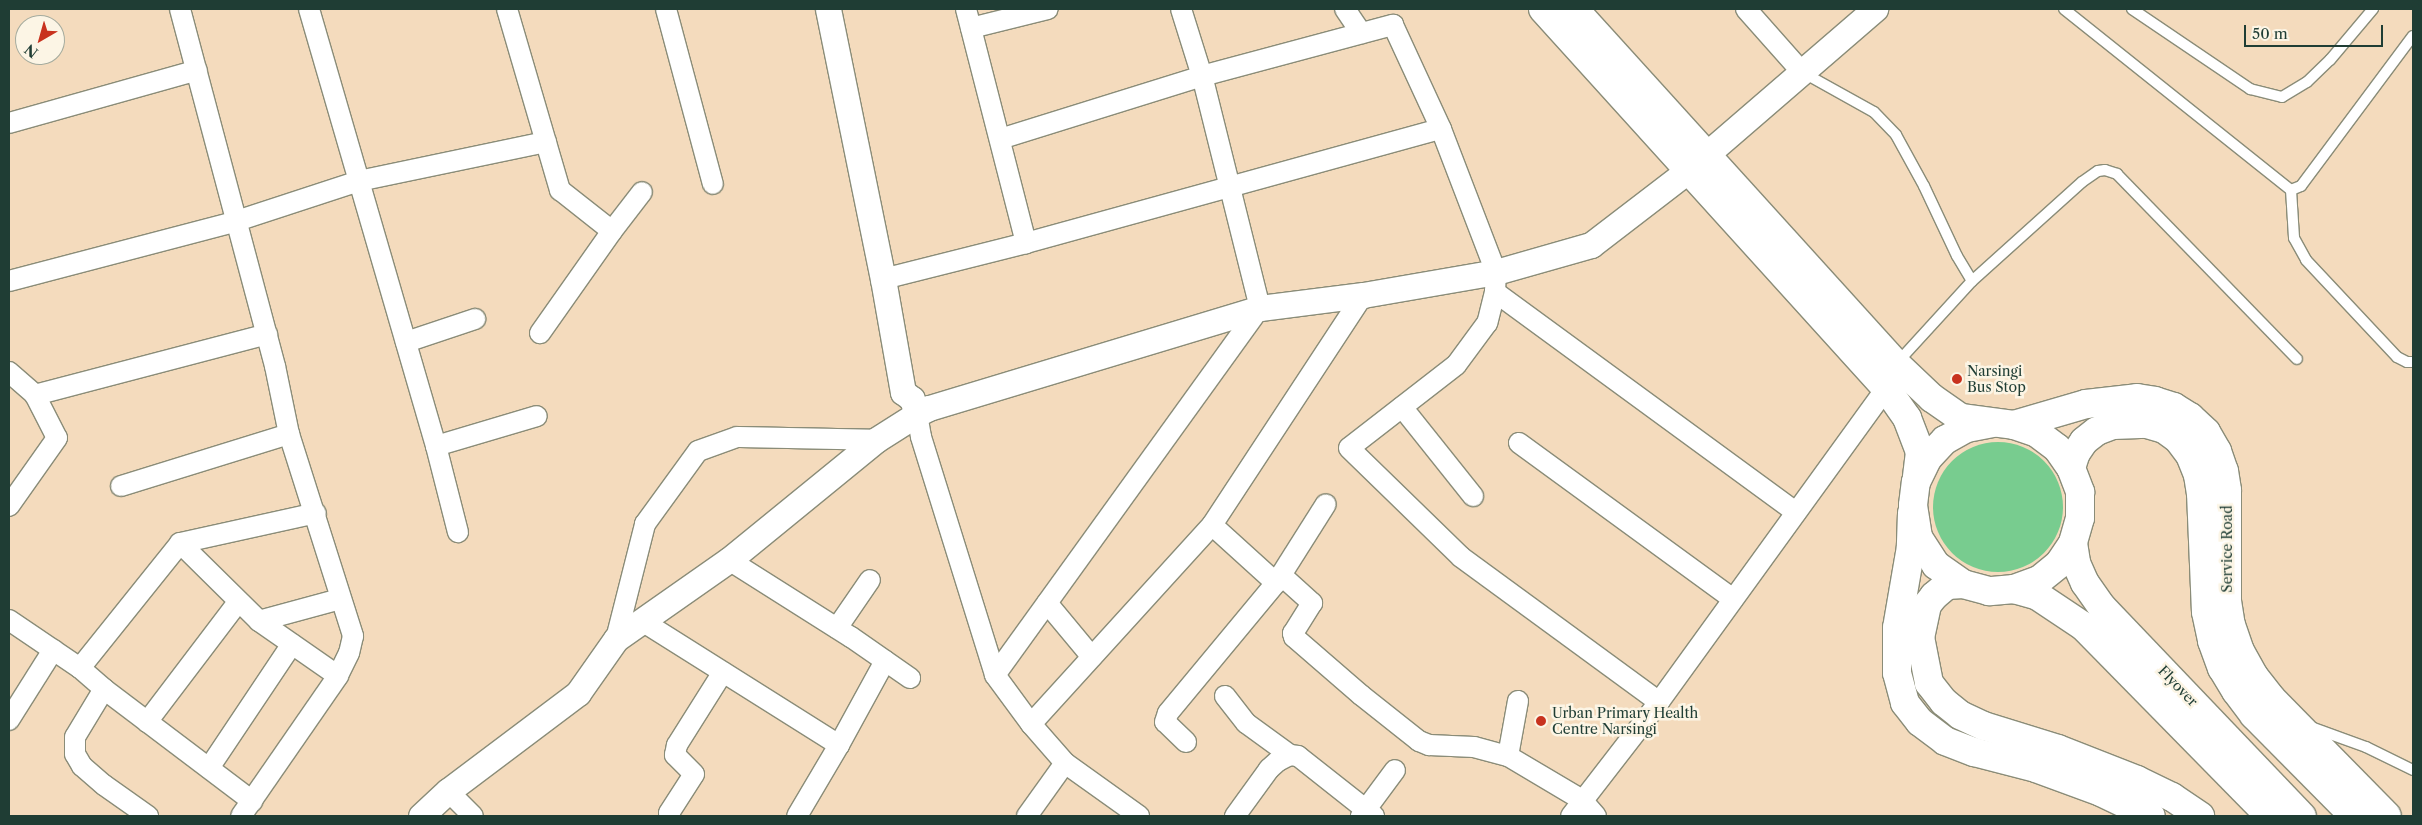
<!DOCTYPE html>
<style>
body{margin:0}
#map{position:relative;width:2422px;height:825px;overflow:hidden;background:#f4dbbd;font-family:"Libre Caslon Text",serif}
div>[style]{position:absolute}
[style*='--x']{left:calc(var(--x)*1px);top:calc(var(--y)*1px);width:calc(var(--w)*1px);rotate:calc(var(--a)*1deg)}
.green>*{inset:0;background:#78cc8f}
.round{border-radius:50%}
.roads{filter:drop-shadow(1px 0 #8a8c78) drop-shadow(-1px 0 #8a8c78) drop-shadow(0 1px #8a8c78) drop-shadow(0 -1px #8a8c78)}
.service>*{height:10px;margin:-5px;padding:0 5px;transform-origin:5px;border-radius:5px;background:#fff}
.minor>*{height:20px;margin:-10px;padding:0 10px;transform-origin:10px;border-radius:10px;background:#fff}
.tertiary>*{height:25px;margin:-12.5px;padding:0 12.5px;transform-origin:12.5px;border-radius:12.5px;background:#fff}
.secondary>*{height:28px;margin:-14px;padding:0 14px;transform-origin:14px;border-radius:14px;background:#fff}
.primary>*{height:28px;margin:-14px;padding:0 14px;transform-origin:14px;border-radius:14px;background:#fff}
.dots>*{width:14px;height:14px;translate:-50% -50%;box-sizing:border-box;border:2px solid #fcf5e5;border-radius:50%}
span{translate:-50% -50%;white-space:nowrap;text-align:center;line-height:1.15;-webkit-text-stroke:5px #fcf5e5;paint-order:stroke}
.poi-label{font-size:14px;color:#1f3d34}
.left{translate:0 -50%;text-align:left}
.street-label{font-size:14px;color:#1f3d34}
.frame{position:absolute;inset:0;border:10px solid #1f3d34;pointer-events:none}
.north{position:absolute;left:15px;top:15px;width:50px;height:50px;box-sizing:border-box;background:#fcf5e5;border:1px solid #a4ab9e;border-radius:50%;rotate:218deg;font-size:14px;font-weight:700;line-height:20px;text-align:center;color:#1f3d34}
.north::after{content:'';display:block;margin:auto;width:18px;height:22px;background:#c8321e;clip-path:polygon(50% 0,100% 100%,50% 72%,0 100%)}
.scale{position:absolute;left:2244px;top:25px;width:139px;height:22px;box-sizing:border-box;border:2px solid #1f3d34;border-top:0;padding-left:6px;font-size:15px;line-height:18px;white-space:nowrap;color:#1f3d34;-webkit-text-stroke:4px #fcf5e5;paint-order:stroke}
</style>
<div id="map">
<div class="green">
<i class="round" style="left:1933px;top:442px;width:130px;height:130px"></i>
</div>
<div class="roads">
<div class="service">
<i style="--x:2064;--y:9;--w:290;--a:38.6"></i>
<i style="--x:2132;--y:9;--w:143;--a:34.1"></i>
<i style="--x:2250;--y:89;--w:33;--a:14"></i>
<i style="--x:2282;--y:97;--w:29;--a:-31"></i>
<i style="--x:2307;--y:82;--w:32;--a:-44"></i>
<i style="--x:2330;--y:60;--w:67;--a:-49.9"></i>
<i style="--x:1802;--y:72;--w:82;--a:29.1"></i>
<i style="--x:1874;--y:112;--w:32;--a:46"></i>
<i style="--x:1896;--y:135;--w:58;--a:61.2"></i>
<i style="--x:1924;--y:186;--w:77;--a:64.8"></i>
<i style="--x:1957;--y:256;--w:29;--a:59"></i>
<i style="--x:2291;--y:190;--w:48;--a:86.4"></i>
<i style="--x:2294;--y:238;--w:25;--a:61"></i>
<i style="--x:2306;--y:260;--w:133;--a:46.8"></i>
<i style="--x:2397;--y:357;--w:11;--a:27"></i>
<i style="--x:2407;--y:362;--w:6;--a:0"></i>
<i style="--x:2291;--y:190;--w:11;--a:-22"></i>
<i style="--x:2301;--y:186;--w:187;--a:-53.3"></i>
<i style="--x:1897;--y:363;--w:111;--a:-47.6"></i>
<i style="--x:1972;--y:281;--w:148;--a:-42"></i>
<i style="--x:2082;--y:182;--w:19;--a:-35"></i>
<i style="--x:2098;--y:171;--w:7;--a:-8"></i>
<i style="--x:2105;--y:170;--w:13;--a:18"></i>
<i style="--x:2117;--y:174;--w:258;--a:45.8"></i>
<i style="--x:2308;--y:726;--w:62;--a:19.9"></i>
<i style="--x:2366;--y:747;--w:52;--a:26.1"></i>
</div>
<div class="minor">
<i style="--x:180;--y:9;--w:369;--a:75.1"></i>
<i style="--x:275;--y:366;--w:69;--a:78.4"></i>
<i style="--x:289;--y:434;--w:212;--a:72.4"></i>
<i style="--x:353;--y:636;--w:17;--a:103"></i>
<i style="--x:349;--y:653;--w:25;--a:116"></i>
<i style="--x:338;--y:676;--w:170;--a:124.7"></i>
<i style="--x:309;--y:9;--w:455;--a:73.8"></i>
<i style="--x:436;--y:446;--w:105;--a:-16.5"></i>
<i style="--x:507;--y:9;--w:189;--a:73.7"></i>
<i style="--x:560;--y:190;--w:66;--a:38.3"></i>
<i style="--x:612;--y:231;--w:125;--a:125.2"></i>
<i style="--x:666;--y:9;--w:181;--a:75"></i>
<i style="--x:966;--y:9;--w:242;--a:75.6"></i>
<i style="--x:1345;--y:9;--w:29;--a:56"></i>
<i style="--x:1746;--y:9;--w:84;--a:48.4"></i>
<i style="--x:971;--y:28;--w:79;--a:-13.9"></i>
<i style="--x:9;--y:123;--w:195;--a:-15.7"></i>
<i style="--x:1000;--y:139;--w:212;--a:-17.3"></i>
<i style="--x:1202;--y:76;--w:198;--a:-15"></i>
<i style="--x:1393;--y:25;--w:115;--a:65.2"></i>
<i style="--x:1441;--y:129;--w:153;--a:69"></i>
<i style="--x:1496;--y:272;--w:20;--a:93"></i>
<i style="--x:1495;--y:292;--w:32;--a:104"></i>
<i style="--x:1487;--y:323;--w:52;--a:126.4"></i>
<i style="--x:1456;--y:365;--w:135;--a:142.2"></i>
<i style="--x:1349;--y:448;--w:156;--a:44.2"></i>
<i style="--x:1461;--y:557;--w:245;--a:36.2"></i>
<i style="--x:612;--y:231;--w:49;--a:-52.4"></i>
<i style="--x:883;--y:279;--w:147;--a:-14.1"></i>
<i style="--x:1026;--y:243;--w:430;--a:-15.4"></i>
<i style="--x:9;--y:281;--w:236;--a:-14.7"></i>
<i style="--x:237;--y:221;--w:128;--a:-18.2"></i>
<i style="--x:359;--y:181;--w:191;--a:-11.8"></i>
<i style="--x:1495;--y:292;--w:373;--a:36.2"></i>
<i style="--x:406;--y:342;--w:73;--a:-18.4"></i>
<i style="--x:9;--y:372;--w:35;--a:41"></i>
<i style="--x:35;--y:395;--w:48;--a:62.9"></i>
<i style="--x:57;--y:438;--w:83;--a:125.2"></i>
<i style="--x:35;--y:395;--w:240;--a:-14.7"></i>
<i style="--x:1402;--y:407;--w:114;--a:51.4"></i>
<i style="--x:917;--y:414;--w:23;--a:80"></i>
<i style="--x:921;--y:437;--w:249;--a:72.7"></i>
<i style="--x:995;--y:675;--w:61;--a:53.7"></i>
<i style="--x:1031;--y:724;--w:52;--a:48.9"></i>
<i style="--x:1065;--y:763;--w:91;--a:35.6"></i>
<i style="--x:1519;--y:443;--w:265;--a:36.1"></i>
<i style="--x:436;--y:446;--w:89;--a:75.7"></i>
<i style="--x:121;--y:486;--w:176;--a:-17.2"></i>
<i style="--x:180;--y:543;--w:111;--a:44.6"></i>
<i style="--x:259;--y:621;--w:84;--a:-15.2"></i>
<i style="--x:729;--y:560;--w:144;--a:32.3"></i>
<i style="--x:851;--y:637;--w:72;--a:34.8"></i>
<i style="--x:1281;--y:575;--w:42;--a:42.1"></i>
<i style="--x:1312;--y:603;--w:36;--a:122"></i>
<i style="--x:1293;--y:633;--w:4;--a:76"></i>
<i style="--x:1294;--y:637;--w:89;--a:40.9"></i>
<i style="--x:1361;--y:695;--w:74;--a:38.4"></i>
<i style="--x:1419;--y:741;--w:11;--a:22"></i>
<i style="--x:1429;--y:745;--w:45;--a:2.5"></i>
<i style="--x:1474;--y:747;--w:35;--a:15"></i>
<i style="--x:1508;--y:756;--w:86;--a:30.7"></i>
<i style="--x:1582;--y:800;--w:21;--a:49"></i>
<i style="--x:1276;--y:583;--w:93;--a:-57.7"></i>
<i style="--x:1047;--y:603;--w:70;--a:50.2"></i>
<i style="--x:9;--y:620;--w:86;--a:34.1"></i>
<i style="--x:80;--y:668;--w:32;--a:41"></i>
<i style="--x:104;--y:689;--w:186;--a:37.1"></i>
<i style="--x:259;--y:621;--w:96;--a:34.8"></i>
<i style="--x:642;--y:621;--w:233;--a:32.2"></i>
<i style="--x:839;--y:745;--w:82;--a:120.6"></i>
<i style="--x:837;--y:628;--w:58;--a:-55.5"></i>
<i style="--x:616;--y:639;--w:119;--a:-75.8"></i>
<i style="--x:645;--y:524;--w:90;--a:-54"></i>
<i style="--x:698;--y:451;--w:41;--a:-19.7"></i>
<i style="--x:737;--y:437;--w:139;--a:1.2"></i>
<i style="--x:80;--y:668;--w:160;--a:-51.3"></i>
<i style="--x:180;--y:543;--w:139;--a:-12.4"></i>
<i style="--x:995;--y:675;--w:453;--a:-54.2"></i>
<i style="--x:1260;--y:308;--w:239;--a:-104"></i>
<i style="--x:1202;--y:76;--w:70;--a:-107.4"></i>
<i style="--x:104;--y:689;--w:56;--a:121.1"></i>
<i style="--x:75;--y:737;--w:17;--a:90"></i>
<i style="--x:75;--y:754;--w:14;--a:60"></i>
<i style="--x:82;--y:766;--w:29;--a:41"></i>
<i style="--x:104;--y:785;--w:54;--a:35.2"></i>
<i style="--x:1225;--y:696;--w:34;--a:52"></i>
<i style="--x:1246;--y:723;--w:54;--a:36"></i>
<i style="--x:9;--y:720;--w:83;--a:-57.8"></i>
<i style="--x:147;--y:722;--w:151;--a:-52.8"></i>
<i style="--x:1031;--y:724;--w:269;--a:-47.7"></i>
<i style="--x:1212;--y:525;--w:275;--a:-56.7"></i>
<i style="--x:1186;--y:742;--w:29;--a:-136"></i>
<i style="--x:1165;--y:722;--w:9;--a:-72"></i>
<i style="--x:1168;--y:713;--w:169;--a:-50.3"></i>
<i style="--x:1276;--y:583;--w:86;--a:-137.8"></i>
<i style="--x:839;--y:745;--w:96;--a:-61.3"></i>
<i style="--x:1508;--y:756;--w:56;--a:-79.7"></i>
<i style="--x:209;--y:768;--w:149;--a:-56.2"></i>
<i style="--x:448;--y:791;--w:35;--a:45"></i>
<i style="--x:670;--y:816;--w:3;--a:-108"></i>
<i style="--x:669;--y:813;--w:46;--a:-57.3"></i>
<i style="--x:694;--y:774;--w:27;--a:-135"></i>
<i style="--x:675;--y:755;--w:10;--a:-79"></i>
<i style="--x:677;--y:745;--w:86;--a:-57.8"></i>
<i style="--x:1027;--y:816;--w:65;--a:-54.4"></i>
<i style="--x:1235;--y:816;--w:58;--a:-54.1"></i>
<i style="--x:1269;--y:769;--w:12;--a:-42"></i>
<i style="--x:1278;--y:761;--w:13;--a:-27"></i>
<i style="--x:1290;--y:755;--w:8;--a:7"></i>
<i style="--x:1298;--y:756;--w:97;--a:38.3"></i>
<i style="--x:1361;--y:816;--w:57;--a:-53.5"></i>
<i style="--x:1571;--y:816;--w:144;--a:-52.3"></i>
<i style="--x:1659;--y:702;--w:387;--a:-54.1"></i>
</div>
<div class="tertiary">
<i style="--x:828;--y:9;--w:276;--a:78.5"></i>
<i style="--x:883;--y:279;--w:115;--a:80"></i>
<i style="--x:903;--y:392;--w:11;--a:38"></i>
<i style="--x:912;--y:399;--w:16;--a:72"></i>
<i style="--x:1708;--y:153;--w:221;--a:-40.8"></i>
<i style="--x:421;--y:816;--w:37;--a:-43"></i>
<i style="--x:448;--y:791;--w:163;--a:-37"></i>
<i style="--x:578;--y:693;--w:66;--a:-54.9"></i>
<i style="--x:616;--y:639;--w:138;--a:-35"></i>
<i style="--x:729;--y:560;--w:190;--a:-39.2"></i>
<i style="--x:876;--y:440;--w:49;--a:-32.4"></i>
<i style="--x:917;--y:414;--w:13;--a:-27"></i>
<i style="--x:929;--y:408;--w:346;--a:-16.8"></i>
<i style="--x:1260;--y:308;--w:104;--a:-7.2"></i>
<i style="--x:1363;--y:295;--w:135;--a:-9.8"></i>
<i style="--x:1496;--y:272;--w:99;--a:-15.9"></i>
<i style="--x:1591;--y:245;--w:125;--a:-37.5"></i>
</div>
<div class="secondary">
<i style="--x:2014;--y:425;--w:75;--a:-16.3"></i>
<i style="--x:2086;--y:404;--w:51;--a:-6.7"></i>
<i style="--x:2137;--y:398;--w:18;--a:9"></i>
<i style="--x:2155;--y:401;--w:20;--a:18"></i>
<i style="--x:2174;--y:407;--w:19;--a:32"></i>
<i style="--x:2190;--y:417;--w:22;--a:43"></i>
<i style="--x:2206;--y:432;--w:22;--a:60"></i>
<i style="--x:2217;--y:451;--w:21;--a:71"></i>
<i style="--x:2224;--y:471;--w:20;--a:81"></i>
<i style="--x:2227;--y:491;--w:110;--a:90"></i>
<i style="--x:2227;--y:601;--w:24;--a:81"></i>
<i style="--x:2231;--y:625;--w:28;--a:71"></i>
<i style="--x:2240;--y:651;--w:29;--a:61"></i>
<i style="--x:2254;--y:676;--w:28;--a:52"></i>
<i style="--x:2271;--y:698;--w:165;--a:45.5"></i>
<i style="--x:2071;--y:468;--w:16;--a:-72"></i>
<i style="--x:2076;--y:453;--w:14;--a:-56"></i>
<i style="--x:2084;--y:441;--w:16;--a:-38"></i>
<i style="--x:2097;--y:431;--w:17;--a:-21"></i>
<i style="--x:2113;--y:425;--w:34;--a:-2"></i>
<i style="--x:2147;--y:424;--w:18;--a:16"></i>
<i style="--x:2164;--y:429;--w:17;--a:36"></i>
<i style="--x:2178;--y:439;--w:20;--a:53"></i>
<i style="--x:2190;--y:455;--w:22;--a:68"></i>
<i style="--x:2198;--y:475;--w:18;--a:81"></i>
<i style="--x:2201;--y:493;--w:119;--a:87.6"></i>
<i style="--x:2206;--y:612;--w:30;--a:78"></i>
<i style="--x:2212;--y:641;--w:29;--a:70"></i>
<i style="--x:2222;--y:668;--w:27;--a:59"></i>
<i style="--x:2236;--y:691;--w:30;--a:53"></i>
<i style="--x:2254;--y:715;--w:142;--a:45.3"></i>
<i style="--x:1912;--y:513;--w:34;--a:92"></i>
<i style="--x:1911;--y:547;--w:82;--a:99.8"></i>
<i style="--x:1897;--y:628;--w:45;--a:90"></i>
<i style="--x:1897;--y:673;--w:31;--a:75"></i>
<i style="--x:1905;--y:703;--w:24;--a:52"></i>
<i style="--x:1920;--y:722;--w:31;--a:37"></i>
<i style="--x:1945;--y:741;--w:31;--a:21"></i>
<i style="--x:1974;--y:752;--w:64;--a:14.5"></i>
<i style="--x:2036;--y:768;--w:69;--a:20.3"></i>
<i style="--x:2101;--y:792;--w:55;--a:25.6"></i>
<i style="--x:1963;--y:584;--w:16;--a:176"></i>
<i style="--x:1947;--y:585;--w:17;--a:140"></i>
<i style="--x:1934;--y:596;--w:11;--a:128"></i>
<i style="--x:1927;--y:605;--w:33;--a:102"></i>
<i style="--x:1920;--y:637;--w:47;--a:78.9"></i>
<i style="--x:1929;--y:683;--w:24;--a:52"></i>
<i style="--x:1944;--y:702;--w:21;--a:39"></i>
<i style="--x:1960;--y:715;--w:26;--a:25"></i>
<i style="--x:1984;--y:726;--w:77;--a:17.3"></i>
<i style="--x:2058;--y:749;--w:85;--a:21.4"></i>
<i style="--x:2137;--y:780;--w:39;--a:26"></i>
<i style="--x:2172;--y:797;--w:34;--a:34"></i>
</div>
<div class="primary">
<i style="--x:1543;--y:9;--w:511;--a:47.85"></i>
<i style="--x:1886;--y:388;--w:37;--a:55"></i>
<i style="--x:1907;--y:418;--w:36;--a:69"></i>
<i style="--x:1920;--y:452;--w:26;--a:97"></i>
<i style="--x:1574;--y:9;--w:479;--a:47.8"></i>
<i style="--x:1896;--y:364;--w:50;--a:43.4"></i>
<i style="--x:1932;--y:398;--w:35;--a:35"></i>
<i style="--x:1961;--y:418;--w:53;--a:7.5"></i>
<i style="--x:2014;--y:425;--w:24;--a:19"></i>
<i style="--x:2037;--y:433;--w:25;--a:37"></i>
<i style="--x:2057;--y:448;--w:24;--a:55"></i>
<i style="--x:2071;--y:468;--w:26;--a:69"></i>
<i style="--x:2080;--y:492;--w:26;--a:90"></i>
<i style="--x:2080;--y:518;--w:26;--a:106"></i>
<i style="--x:2073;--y:543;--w:25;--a:124"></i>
<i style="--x:2059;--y:564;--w:26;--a:141"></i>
<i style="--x:2039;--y:580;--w:27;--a:160"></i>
<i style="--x:2014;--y:589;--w:25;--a:175"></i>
<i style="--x:1989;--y:591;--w:27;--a:-165"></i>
<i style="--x:1963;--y:584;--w:33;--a:-145"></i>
<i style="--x:1936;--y:565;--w:33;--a:-123"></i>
<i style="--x:1918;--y:537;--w:32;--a:-99"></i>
<i style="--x:1913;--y:505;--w:23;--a:-83"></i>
<i style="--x:1916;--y:482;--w:25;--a:-64"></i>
<i style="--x:1927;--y:459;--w:26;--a:-47"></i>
<i style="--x:1945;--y:440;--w:25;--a:-29"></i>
<i style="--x:1967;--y:428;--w:25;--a:-11"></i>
<i style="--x:2073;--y:543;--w:20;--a:81"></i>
<i style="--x:2076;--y:563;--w:22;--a:66"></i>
<i style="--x:2085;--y:583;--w:29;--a:55"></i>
<i style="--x:2102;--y:607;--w:289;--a:46.3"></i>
<i style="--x:2014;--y:589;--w:25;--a:16"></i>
<i style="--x:2038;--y:596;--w:54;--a:33.7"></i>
<i style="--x:2083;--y:626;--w:267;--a:45.5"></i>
</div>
</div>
<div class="dots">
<i style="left:1957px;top:379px;background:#c8321e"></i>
<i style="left:1541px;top:721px;background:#c8321e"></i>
</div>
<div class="poi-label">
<span class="left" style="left:1967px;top:379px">Narsingi<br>Bus Stop</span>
<span class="left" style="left:1552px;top:721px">Urban Primary Health<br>Centre Narsingi</span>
</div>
<div class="street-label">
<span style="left:2227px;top:549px;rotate:-90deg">Service Road</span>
<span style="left:2178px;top:686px;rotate:46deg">Flyover</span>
</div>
<div class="frame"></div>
<div class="north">N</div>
<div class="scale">50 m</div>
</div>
